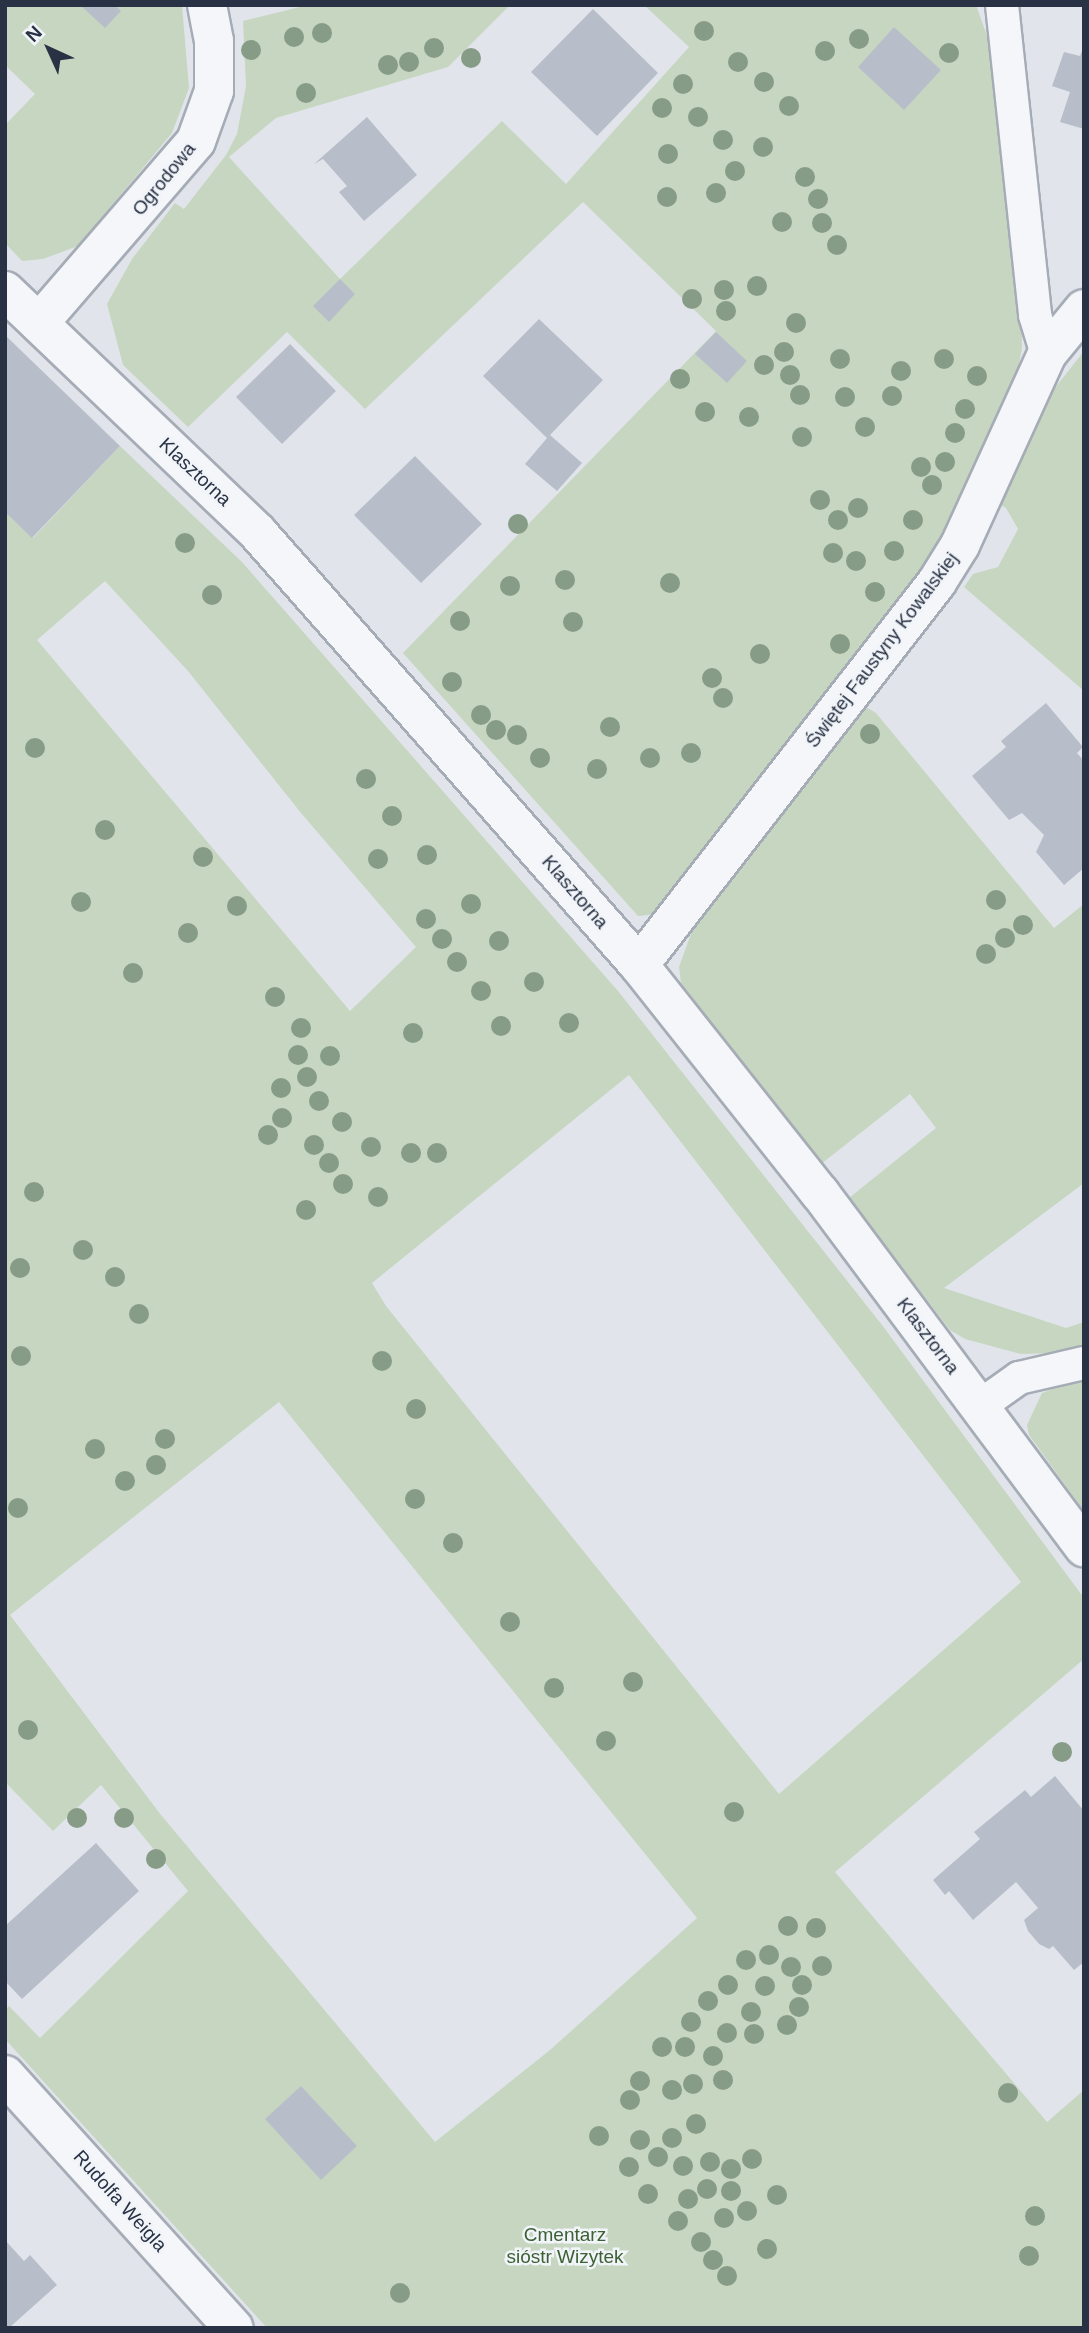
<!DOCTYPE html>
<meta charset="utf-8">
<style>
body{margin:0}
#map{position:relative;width:1089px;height:2333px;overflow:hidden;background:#e1e5eb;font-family:Arial,sans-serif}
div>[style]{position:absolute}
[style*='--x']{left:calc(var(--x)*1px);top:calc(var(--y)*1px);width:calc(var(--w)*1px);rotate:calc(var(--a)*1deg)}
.green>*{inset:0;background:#c7d6c1}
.building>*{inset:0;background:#b8bec9}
.roads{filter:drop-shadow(2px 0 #a6acb6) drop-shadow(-2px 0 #a6acb6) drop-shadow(0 2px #a6acb6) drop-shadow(0 -2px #a6acb6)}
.lane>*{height:32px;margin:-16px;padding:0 16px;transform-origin:16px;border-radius:16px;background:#f4f6f9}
.street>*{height:38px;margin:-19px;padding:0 19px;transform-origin:19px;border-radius:19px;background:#f4f6f9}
.trees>*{width:20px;height:20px;margin:-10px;border-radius:50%;background:#879c86}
span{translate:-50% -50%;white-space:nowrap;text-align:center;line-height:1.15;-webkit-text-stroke:5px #f1f4f8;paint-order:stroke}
.street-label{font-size:19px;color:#283244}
.park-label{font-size:19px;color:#3d6134}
.frame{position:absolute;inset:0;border:7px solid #283244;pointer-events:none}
.north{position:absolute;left:14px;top:14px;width:70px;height:70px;-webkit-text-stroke:5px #f1f4f8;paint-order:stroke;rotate:315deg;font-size:19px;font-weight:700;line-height:28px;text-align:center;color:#283244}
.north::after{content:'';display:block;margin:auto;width:24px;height:32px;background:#283244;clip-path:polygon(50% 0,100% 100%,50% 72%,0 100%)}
</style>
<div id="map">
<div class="green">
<i style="clip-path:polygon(5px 5px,182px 5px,189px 88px,172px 133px,78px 246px,43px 259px,22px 261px,5px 243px,5px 125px,35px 94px,5px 65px)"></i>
<i style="clip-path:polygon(308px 5px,510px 5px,448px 67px,276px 118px,229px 157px,340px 279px,502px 121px,566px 184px,689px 47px,644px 5px,976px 5px,991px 47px,1021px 295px,1022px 348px,1013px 396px,926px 567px,657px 914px,638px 916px,403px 653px,716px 331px,583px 202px,365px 409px,287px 332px,188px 427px,123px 365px,107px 304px,132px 259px,175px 203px,184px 209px,226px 155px,237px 134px,246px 86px,243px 21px)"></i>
<i style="clip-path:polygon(1084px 351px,1084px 691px,964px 587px,973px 574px,998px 567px,1018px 529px,1006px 508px,995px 502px,1043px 403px)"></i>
<i style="clip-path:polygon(evenodd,120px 446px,242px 562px,618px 991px,882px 1325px,1084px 1598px,1084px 1659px,835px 1872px,1047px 2122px,1084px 2090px,1084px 2328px,267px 2328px,5px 2039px,5px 2010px,9px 2006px,40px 2038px,188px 1891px,101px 1785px,53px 1831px,5px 1782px,5px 512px,33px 538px,120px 446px,105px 581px,188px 671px,301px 813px,416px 947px,350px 1011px,37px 640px,105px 581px,120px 446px,629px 1075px,1021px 1582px,779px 1794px,386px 1306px,372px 1283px,629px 1075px,120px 446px,279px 1402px,697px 1918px,550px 2050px,435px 2142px,161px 1815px,10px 1615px,279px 1402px)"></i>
<i style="clip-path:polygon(860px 703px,876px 713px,1054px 928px,1084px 904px,1084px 1183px,944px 1288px,1066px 1328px,1084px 1322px,1084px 1352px,1021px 1354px,965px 1339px,950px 1330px,849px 1198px,936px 1128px,910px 1094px,821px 1164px,681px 983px,679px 967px,692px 931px)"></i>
<i style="clip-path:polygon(1084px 1377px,1084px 1511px,1029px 1435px,1027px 1425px,1042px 1393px)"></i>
</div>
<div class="building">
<i style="clip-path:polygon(80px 5px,114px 5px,121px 11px,105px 28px)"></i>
<i style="clip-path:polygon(593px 9px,658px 73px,597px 136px,531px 72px)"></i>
<i style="clip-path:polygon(894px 27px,941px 70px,904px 110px,858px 67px)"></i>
<i style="clip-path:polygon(1084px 45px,1084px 129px,1060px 122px,1070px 92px,1052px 86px,1064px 52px,1080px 56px)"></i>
<i style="clip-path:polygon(367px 117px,417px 175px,364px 221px,339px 192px,347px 186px,323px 159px,314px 164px)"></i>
<i style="clip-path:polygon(340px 279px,355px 294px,329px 322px,313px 306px)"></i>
<i style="clip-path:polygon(539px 319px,603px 380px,550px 435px,582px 463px,557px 491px,525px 464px,547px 438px,483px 376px)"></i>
<i style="clip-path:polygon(716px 332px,747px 361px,727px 383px,695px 354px)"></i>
<i style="clip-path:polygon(5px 335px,120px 446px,32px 538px,5px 512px)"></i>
<i style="clip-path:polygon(290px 344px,336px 391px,282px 444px,236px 397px)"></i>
<i style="clip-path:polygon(415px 456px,482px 524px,421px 583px,354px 515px)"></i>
<i style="clip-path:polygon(1046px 703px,1083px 747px,1077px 753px,1084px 761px,1084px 868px,1064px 885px,1036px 852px,1044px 835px,1022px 813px,1009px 820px,972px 776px,1006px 747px,1001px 741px)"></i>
<i style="clip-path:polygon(1055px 1776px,1084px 1811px,1084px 1962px,1074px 1970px,1053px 1946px,1049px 1949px,1039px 1944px,1028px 1931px,1024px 1920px,1038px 1908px,1016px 1882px,973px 1920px,949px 1891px,945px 1895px,933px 1880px,980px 1839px,974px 1832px,1025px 1790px,1031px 1797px)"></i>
<i style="clip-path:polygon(96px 1843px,139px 1891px,22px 1999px,5px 1981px,5px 1926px)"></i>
<i style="clip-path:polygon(301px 2086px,357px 2146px,321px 2180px,265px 2119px)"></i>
<i style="clip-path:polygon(5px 2240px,24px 2261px,30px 2255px,57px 2285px,9px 2328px,5px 2328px)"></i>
</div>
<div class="roads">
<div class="lane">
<i style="--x:1002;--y:5;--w:312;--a:83.9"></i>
<i style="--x:1035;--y:315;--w:41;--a:72.9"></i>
<i style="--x:981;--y:1405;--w:47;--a:-35.4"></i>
<i style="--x:1019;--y:1378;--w:67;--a:-13"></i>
</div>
<div class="street">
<i style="--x:5;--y:291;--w:350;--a:43.7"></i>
<i style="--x:258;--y:533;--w:576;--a:48.59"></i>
<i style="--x:639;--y:965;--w:291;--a:51.6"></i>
<i style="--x:820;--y:1193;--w:442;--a:53.3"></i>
<i style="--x:39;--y:323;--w:240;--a:-49.2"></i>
<i style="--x:196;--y:141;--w:53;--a:-70.2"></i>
<i style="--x:214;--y:91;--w:50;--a:-90"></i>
<i style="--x:214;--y:41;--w:37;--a:-101"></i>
<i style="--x:639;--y:965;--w:485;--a:-52.1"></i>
<i style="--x:937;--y:582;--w:44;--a:-58.1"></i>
<i style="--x:960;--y:545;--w:210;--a:-65.5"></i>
<i style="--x:1047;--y:354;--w:58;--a:-50.6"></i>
<i style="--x:5;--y:2075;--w:341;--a:47.9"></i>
</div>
</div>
<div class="trees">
<i style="left:704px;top:31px"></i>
<i style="left:322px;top:33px"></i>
<i style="left:294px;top:37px"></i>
<i style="left:859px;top:39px"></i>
<i style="left:434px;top:48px"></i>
<i style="left:251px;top:50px"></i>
<i style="left:825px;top:51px"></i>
<i style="left:949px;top:53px"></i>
<i style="left:471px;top:58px"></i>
<i style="left:409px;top:62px"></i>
<i style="left:738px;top:62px"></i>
<i style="left:388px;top:65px"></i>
<i style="left:764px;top:82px"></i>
<i style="left:683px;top:84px"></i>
<i style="left:306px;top:93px"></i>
<i style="left:789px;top:106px"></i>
<i style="left:662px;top:108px"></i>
<i style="left:698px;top:117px"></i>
<i style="left:723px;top:140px"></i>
<i style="left:763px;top:147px"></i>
<i style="left:668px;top:154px"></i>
<i style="left:735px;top:171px"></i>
<i style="left:805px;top:177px"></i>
<i style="left:716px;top:193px"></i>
<i style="left:667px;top:197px"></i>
<i style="left:818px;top:199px"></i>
<i style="left:782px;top:222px"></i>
<i style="left:822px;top:223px"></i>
<i style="left:837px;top:245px"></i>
<i style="left:757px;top:286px"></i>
<i style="left:724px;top:290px"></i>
<i style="left:692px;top:299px"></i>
<i style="left:726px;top:311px"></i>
<i style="left:796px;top:323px"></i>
<i style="left:784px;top:352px"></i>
<i style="left:840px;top:359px"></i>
<i style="left:944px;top:359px"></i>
<i style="left:764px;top:365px"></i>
<i style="left:901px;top:371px"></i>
<i style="left:790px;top:375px"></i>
<i style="left:977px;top:376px"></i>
<i style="left:680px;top:379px"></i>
<i style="left:800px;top:395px"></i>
<i style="left:892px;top:396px"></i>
<i style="left:845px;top:397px"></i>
<i style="left:965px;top:409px"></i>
<i style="left:705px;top:412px"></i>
<i style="left:749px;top:417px"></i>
<i style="left:865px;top:427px"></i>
<i style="left:955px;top:433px"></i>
<i style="left:802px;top:437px"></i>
<i style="left:945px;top:462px"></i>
<i style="left:921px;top:467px"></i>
<i style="left:932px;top:485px"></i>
<i style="left:820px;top:500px"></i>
<i style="left:858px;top:508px"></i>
<i style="left:838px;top:520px"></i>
<i style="left:913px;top:520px"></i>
<i style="left:518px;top:524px"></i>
<i style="left:185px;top:543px"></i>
<i style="left:894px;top:551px"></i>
<i style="left:833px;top:553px"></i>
<i style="left:856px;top:561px"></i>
<i style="left:565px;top:580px"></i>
<i style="left:670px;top:583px"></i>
<i style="left:510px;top:586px"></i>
<i style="left:875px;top:592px"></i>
<i style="left:212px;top:595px"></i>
<i style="left:460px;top:621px"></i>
<i style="left:573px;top:622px"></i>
<i style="left:840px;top:644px"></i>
<i style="left:760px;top:654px"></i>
<i style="left:712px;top:678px"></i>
<i style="left:452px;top:682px"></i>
<i style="left:723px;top:698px"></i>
<i style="left:481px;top:715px"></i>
<i style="left:610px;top:727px"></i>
<i style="left:496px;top:730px"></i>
<i style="left:870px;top:734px"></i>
<i style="left:517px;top:735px"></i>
<i style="left:35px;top:748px"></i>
<i style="left:691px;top:753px"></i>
<i style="left:540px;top:758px"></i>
<i style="left:650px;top:758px"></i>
<i style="left:597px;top:769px"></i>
<i style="left:366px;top:779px"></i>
<i style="left:392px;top:816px"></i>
<i style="left:105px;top:830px"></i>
<i style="left:427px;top:855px"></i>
<i style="left:203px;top:857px"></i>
<i style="left:378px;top:859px"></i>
<i style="left:996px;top:900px"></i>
<i style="left:81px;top:902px"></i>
<i style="left:471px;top:904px"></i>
<i style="left:237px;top:906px"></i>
<i style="left:426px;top:919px"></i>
<i style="left:1023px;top:925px"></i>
<i style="left:188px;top:933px"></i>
<i style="left:1005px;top:938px"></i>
<i style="left:442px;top:939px"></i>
<i style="left:499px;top:941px"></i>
<i style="left:986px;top:954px"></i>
<i style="left:457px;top:962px"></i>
<i style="left:133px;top:973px"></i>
<i style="left:534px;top:982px"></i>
<i style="left:481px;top:991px"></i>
<i style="left:275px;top:997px"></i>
<i style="left:569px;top:1023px"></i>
<i style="left:501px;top:1026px"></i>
<i style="left:301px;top:1028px"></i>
<i style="left:413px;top:1033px"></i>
<i style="left:298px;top:1055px"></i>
<i style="left:330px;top:1056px"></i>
<i style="left:307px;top:1077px"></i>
<i style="left:281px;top:1088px"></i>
<i style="left:319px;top:1101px"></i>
<i style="left:282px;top:1118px"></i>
<i style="left:342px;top:1122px"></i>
<i style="left:268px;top:1135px"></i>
<i style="left:314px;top:1145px"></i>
<i style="left:371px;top:1147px"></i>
<i style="left:411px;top:1153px"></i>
<i style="left:437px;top:1153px"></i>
<i style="left:329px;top:1163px"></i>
<i style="left:343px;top:1184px"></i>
<i style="left:34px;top:1192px"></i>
<i style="left:378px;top:1197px"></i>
<i style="left:306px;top:1210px"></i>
<i style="left:83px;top:1250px"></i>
<i style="left:20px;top:1268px"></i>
<i style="left:115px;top:1277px"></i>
<i style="left:139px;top:1314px"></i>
<i style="left:21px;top:1356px"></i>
<i style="left:382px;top:1361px"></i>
<i style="left:416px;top:1409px"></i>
<i style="left:165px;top:1439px"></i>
<i style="left:95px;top:1449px"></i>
<i style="left:156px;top:1465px"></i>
<i style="left:125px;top:1481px"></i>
<i style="left:415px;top:1499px"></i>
<i style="left:18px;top:1508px"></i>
<i style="left:453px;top:1543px"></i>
<i style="left:510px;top:1622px"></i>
<i style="left:633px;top:1682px"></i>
<i style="left:554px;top:1688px"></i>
<i style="left:28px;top:1730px"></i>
<i style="left:606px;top:1741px"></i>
<i style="left:1062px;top:1752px"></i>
<i style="left:734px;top:1812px"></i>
<i style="left:77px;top:1818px"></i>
<i style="left:124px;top:1818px"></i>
<i style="left:156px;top:1859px"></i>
<i style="left:788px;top:1926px"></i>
<i style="left:816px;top:1928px"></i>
<i style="left:769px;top:1955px"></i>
<i style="left:746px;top:1960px"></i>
<i style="left:822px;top:1966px"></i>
<i style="left:791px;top:1967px"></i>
<i style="left:728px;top:1985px"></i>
<i style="left:802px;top:1985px"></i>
<i style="left:765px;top:1986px"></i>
<i style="left:708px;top:2001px"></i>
<i style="left:799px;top:2007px"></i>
<i style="left:751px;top:2012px"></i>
<i style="left:691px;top:2022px"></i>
<i style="left:787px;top:2025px"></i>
<i style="left:727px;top:2033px"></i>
<i style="left:754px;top:2034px"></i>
<i style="left:662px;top:2047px"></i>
<i style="left:685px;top:2047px"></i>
<i style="left:713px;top:2056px"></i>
<i style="left:723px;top:2080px"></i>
<i style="left:640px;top:2081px"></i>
<i style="left:693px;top:2084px"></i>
<i style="left:672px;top:2090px"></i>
<i style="left:1008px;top:2093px"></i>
<i style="left:630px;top:2100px"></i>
<i style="left:696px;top:2124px"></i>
<i style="left:599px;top:2136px"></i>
<i style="left:672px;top:2138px"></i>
<i style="left:640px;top:2140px"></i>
<i style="left:658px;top:2157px"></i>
<i style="left:752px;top:2159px"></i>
<i style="left:710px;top:2162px"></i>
<i style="left:683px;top:2166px"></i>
<i style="left:629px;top:2167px"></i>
<i style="left:731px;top:2169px"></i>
<i style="left:707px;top:2189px"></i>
<i style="left:731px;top:2191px"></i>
<i style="left:648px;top:2194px"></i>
<i style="left:777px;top:2195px"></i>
<i style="left:688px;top:2199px"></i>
<i style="left:747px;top:2211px"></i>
<i style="left:1035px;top:2216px"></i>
<i style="left:724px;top:2218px"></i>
<i style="left:678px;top:2221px"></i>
<i style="left:701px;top:2242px"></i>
<i style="left:767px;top:2249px"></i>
<i style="left:1029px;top:2256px"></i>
<i style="left:713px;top:2260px"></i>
<i style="left:727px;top:2276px"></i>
<i style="left:400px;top:2293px"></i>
</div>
<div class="street-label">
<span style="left:164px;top:179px;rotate:-51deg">Ogrodowa</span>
<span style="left:195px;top:472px;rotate:43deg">Klasztorna</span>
<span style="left:882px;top:650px;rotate:-53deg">Świętej Faustyny Kowalskiej</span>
<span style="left:575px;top:892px;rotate:49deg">Klasztorna</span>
<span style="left:928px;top:1336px;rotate:53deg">Klasztorna</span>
<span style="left:120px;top:2201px;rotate:48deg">Rudolfa Weigla</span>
</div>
<div class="park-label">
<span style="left:565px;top:2246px">Cmentarz<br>sióstr Wizytek</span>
</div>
<div class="frame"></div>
<div class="north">N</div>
</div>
